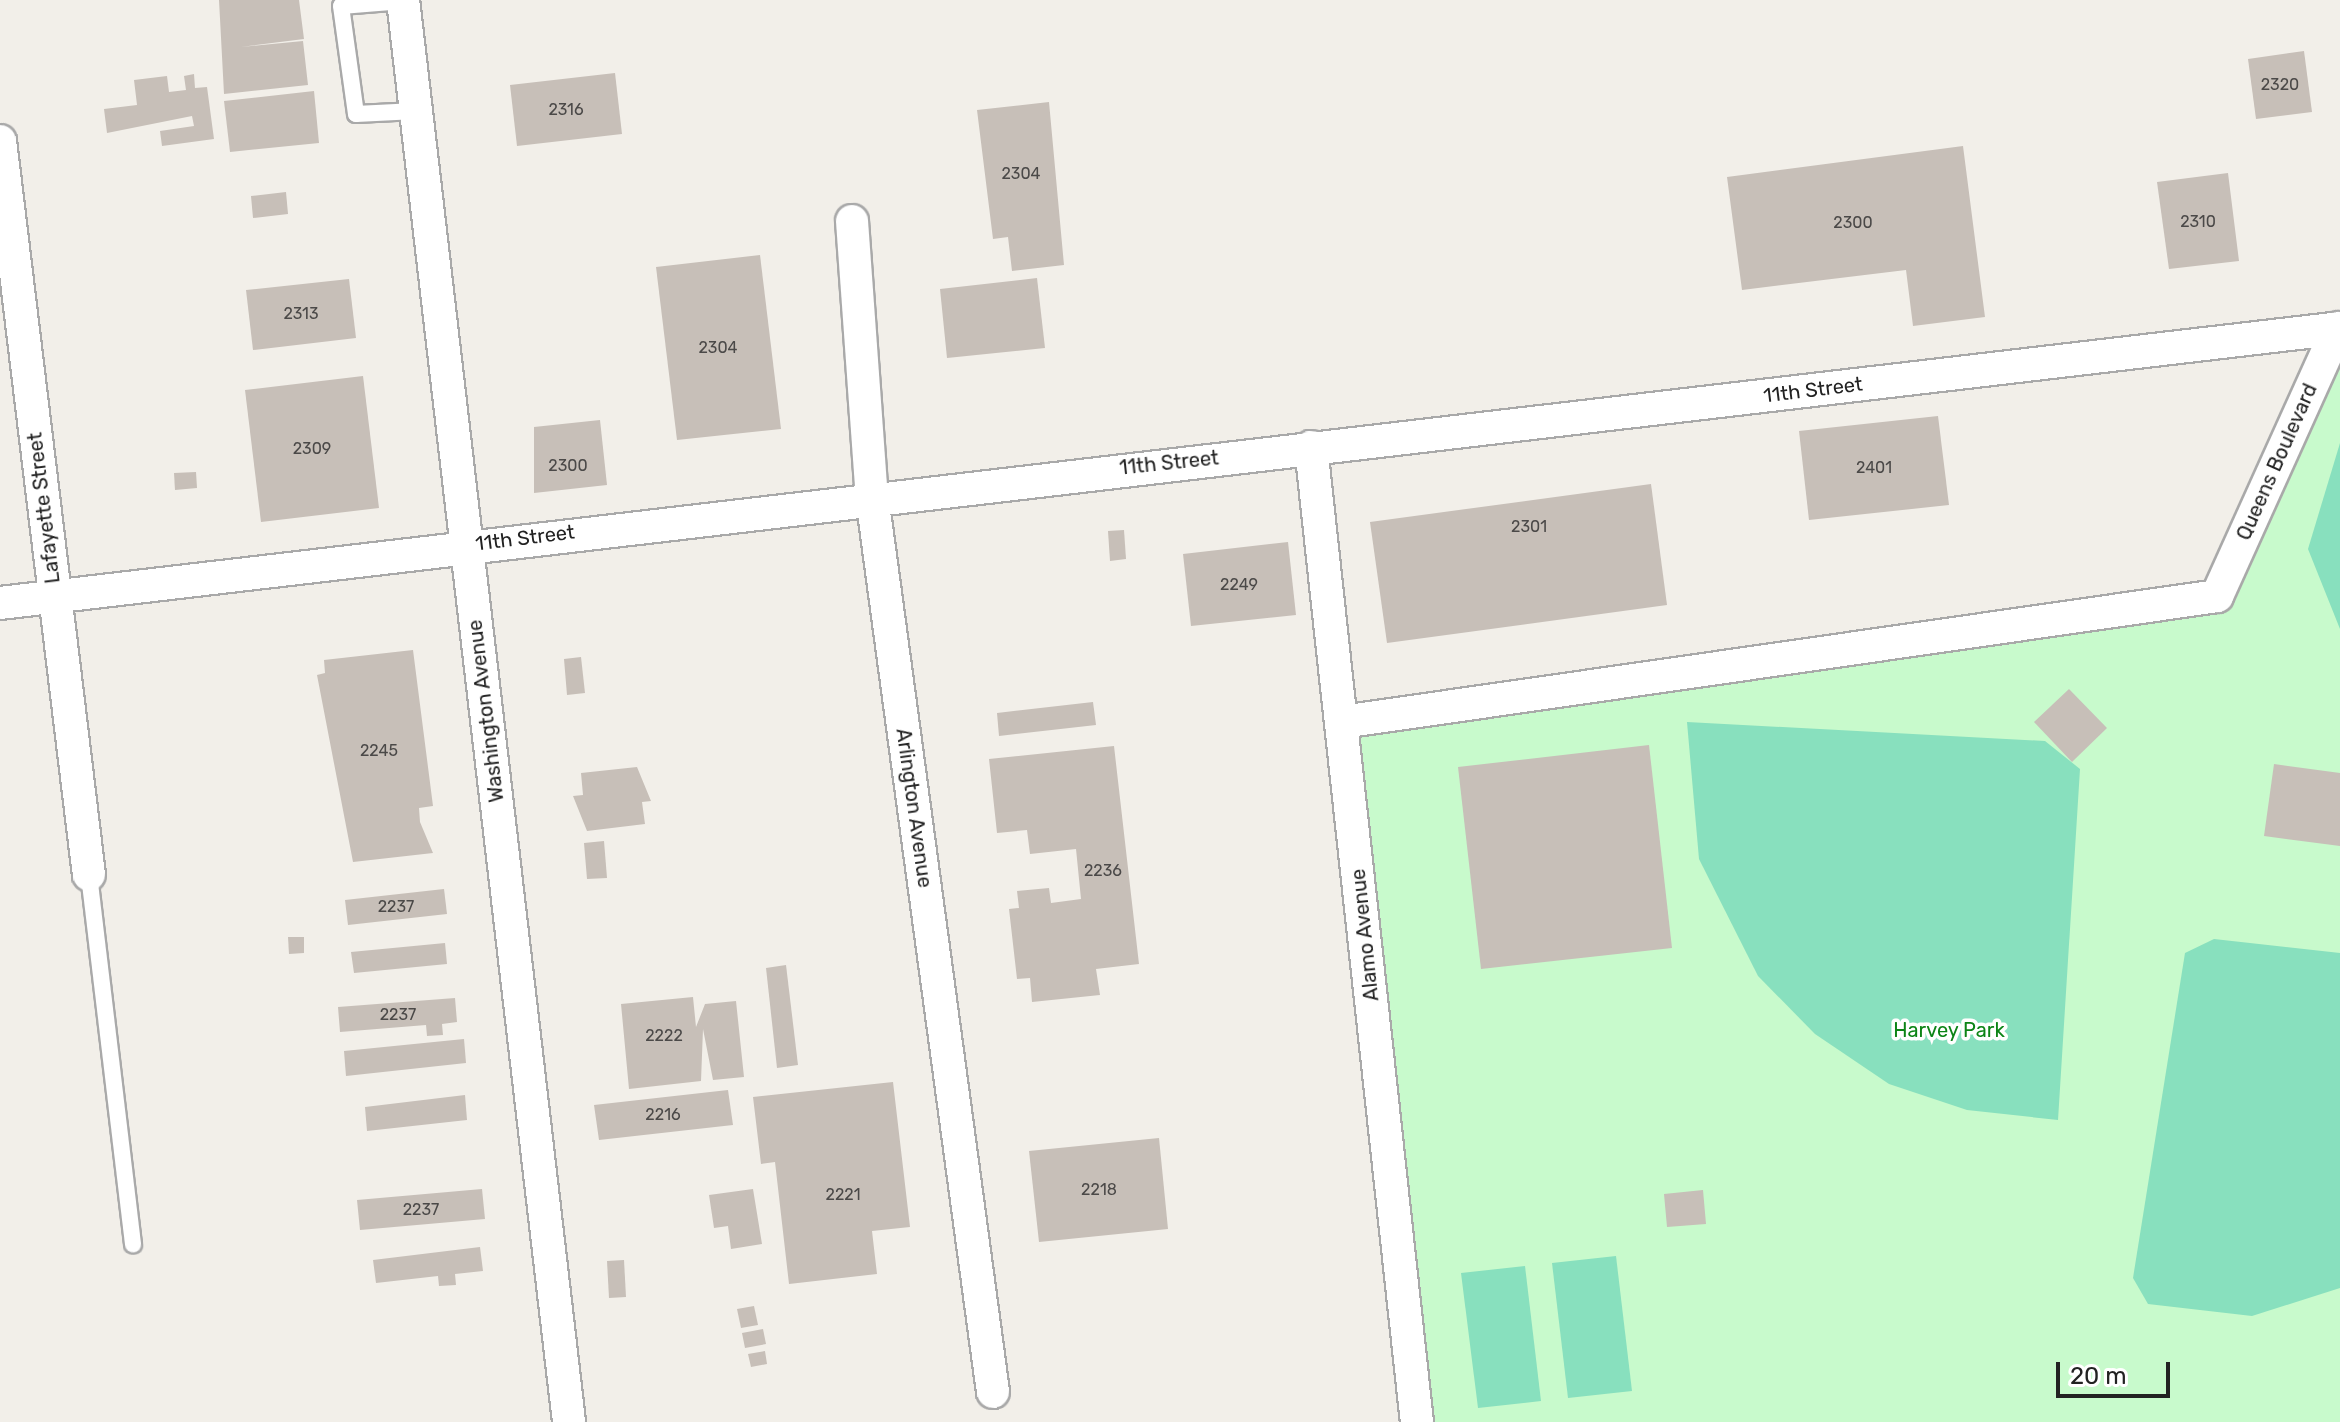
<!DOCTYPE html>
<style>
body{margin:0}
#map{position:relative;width:2340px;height:1422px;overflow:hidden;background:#f2efe9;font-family:Rubik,sans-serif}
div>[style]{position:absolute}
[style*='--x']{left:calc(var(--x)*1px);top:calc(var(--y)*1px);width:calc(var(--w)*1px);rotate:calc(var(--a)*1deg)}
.park>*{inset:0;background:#c8facc}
.pitch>*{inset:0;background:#88e0be}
.building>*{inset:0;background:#c7bfb8}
.roads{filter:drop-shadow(2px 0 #a9a9a9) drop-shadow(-2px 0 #a9a9a9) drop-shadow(0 2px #a9a9a9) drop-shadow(0 -2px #a9a9a9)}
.lane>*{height:16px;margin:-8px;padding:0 8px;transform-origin:8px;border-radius:8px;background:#fff}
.street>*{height:32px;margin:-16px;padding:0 16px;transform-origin:16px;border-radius:16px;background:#fff}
span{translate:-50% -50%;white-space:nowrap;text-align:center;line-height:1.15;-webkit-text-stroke:7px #fff;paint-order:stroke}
.number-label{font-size:16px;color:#4b4948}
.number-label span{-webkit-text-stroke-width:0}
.street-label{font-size:20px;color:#222}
.park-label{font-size:20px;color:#0c8416}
.scale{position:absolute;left:2056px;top:1362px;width:114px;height:36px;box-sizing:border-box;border:4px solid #222;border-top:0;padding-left:10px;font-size:24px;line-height:28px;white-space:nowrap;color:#222;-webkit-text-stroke:6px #fff;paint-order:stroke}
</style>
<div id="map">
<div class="park">
<i style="clip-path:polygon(2340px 328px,2340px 1422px,1417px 1422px,1342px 722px,2217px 596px)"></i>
</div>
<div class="pitch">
<i style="clip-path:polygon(2340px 443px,2340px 629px,2308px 549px)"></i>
<i style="clip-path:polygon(1687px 722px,2045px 741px,2080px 769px,2058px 1120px,1967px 1110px,1889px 1084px,1815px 1034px,1758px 976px,1699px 859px)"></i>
<i style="clip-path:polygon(2214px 939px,2340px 953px,2340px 1288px,2252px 1316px,2148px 1304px,2133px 1278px,2185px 953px)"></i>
<i style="clip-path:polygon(1616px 1256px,1632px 1391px,1568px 1398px,1552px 1263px)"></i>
<i style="clip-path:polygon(1525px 1266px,1541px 1401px,1478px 1408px,1461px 1273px)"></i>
</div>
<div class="building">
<i style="clip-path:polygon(219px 0,299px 0,304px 39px,241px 47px,303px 41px,308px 85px,224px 94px)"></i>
<i style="clip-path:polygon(2304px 51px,2312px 112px,2256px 119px,2248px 59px)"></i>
<i style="clip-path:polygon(615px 73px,622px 134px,517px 146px,510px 85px)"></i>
<i style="clip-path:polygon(194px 74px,195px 88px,207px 87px,214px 139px,162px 146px,160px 131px,194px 126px,192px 116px,107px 133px,104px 109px,137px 105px,134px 80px,167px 76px,169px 92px,186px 90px,184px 76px)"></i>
<i style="clip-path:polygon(314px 91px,319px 143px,230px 152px,224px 101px)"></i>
<i style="clip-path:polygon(1049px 102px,1064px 265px,1012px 271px,1008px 237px,993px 239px,977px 110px)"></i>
<i style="clip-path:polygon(1963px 146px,1985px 317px,1913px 326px,1906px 270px,1742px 290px,1727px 177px)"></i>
<i style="clip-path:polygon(2228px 173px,2239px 261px,2169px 269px,2157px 182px)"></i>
<i style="clip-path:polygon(286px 192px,288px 214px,253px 218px,251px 196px)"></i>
<i style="clip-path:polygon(760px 255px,781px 429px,677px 440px,656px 267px)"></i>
<i style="clip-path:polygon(1037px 278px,1045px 348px,947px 358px,940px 289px)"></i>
<i style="clip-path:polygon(349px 279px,356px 338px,253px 350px,246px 290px)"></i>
<i style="clip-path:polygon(363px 376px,379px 508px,261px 522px,245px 390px)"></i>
<i style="clip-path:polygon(1938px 416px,1949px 505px,1809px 520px,1799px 431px)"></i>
<i style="clip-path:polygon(600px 420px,607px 485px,534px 493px,534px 427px)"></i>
<i style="clip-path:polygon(196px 472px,197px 488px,175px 490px,174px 473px)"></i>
<i style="clip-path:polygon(1651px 484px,1667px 605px,1387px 643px,1370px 522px)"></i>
<i style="clip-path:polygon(1124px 530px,1126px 559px,1110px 561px,1108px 531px)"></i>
<i style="clip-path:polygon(1288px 542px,1296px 615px,1191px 626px,1183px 554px)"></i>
<i style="clip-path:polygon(413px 650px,433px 806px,419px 808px,420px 822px,433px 853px,353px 862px,317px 675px,325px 673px,324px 660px)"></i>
<i style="clip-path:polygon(581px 657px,585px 693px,567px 695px,564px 659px)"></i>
<i style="clip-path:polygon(2069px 689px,2107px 728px,2072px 762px,2034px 722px)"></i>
<i style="clip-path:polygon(1093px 702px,1096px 725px,999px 736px,997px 713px)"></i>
<i style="clip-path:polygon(1649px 745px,1672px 948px,1481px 969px,1458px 767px)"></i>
<i style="clip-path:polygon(1114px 746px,1139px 964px,1096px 969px,1100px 995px,1032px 1002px,1030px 978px,1017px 979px,1009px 909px,1019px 908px,1017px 891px,1049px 888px,1051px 903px,1081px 899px,1076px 849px,1030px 854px,1027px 830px,997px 833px,989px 759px)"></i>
<i style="clip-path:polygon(2274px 764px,2340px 773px,2340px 846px,2264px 836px)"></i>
<i style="clip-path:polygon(637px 767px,651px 801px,642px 802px,645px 824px,587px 831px,573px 796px,583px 795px,581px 773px)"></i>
<i style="clip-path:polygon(604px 841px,607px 878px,587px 879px,584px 843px)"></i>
<i style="clip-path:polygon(444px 889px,447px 914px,348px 925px,345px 900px)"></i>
<i style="clip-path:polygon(288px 937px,304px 937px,304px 953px,289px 954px)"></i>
<i style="clip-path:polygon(445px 943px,447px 964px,354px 973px,351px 952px)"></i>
<i style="clip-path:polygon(786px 965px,798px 1065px,777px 1068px,766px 968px)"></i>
<i style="clip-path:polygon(693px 997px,696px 1027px,705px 1004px,736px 1001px,744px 1077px,713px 1080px,703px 1029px,701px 1081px,629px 1089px,621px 1004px)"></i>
<i style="clip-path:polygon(455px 998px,457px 1022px,442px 1024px,443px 1035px,427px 1036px,426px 1025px,340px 1032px,338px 1007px)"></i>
<i style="clip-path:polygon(464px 1039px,466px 1063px,346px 1076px,344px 1051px)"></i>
<i style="clip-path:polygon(893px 1082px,910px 1227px,872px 1231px,877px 1274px,789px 1284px,775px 1162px,761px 1164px,753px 1097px)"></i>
<i style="clip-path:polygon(728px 1090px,733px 1125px,599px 1140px,594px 1105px)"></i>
<i style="clip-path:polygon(465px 1095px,467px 1120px,367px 1131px,365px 1107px)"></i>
<i style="clip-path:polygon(1159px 1138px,1168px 1229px,1039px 1242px,1029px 1151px)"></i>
<i style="clip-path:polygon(482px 1189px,485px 1219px,360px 1230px,357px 1200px)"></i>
<i style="clip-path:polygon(753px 1189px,762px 1244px,731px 1249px,728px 1226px,714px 1228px,709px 1195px)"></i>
<i style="clip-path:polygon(1703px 1190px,1706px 1224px,1667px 1227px,1664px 1194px)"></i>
<i style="clip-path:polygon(480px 1247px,483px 1271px,455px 1274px,456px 1285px,439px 1286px,438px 1276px,376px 1283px,373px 1260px)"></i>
<i style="clip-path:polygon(624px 1260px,626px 1297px,609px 1298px,607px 1261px)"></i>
<i style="clip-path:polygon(754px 1306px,758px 1325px,741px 1328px,737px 1309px)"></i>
<i style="clip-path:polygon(763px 1329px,766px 1344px,745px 1348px,742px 1333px)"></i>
<i style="clip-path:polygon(765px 1351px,767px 1364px,751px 1367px,748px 1354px)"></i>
</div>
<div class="roads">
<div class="lane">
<i style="--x:403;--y:1;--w:62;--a:175.4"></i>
<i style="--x:341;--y:6;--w:109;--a:82.1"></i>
<i style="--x:356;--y:114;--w:60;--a:-2.9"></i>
<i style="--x:89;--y:875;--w:372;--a:83.2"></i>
</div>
<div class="street">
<i style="--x:403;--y:0;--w:1432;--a:83.34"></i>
<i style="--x:0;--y:141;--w:739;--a:83.09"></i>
<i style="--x:852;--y:221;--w:277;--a:85.9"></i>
<i style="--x:872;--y:497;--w:903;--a:82.3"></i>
<i style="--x:1311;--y:447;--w:981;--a:83.8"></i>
<i style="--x:0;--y:603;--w:2356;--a:-6.7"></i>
<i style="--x:1342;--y:722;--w:884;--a:-8.19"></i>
<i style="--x:2217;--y:596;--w:294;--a:-65.7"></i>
</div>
</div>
<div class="number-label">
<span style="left:2280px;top:85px">2320</span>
<span style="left:566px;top:110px">2316</span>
<span style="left:1021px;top:174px">2304</span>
<span style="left:2198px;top:222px">2310</span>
<span style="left:1853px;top:223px">2300</span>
<span style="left:301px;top:314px">2313</span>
<span style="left:718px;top:348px">2304</span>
<span style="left:312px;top:449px">2309</span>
<span style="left:568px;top:466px">2300</span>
<span style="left:1874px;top:468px">2401</span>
<span style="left:1529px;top:527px">2301</span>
<span style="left:1239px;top:585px">2249</span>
<span style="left:379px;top:751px">2245</span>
<span style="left:1103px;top:871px">2236</span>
<span style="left:396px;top:907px">2237</span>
<span style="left:398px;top:1015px">2237</span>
<span style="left:664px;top:1036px">2222</span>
<span style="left:663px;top:1115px">2216</span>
<span style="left:1099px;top:1190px">2218</span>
<span style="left:843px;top:1195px">2221</span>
<span style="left:421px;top:1210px">2237</span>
</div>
<div class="street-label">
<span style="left:1813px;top:390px;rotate:-7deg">11th Street</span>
<span style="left:2277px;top:462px;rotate:-66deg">Queens Boulevard</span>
<span style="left:1169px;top:463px;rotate:-6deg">11th Street</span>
<span style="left:44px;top:508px;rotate:-97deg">Lafayette Street</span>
<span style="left:525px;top:538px;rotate:-7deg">11th Street</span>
<span style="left:486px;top:711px;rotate:-97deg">Washington Avenue</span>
<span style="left:914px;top:808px;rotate:82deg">Arlington Avenue</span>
<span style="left:1365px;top:935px;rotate:-96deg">Alamo Avenue</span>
</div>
<div class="park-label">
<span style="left:1949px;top:1030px">Harvey Park</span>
</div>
<div class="scale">20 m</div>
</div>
